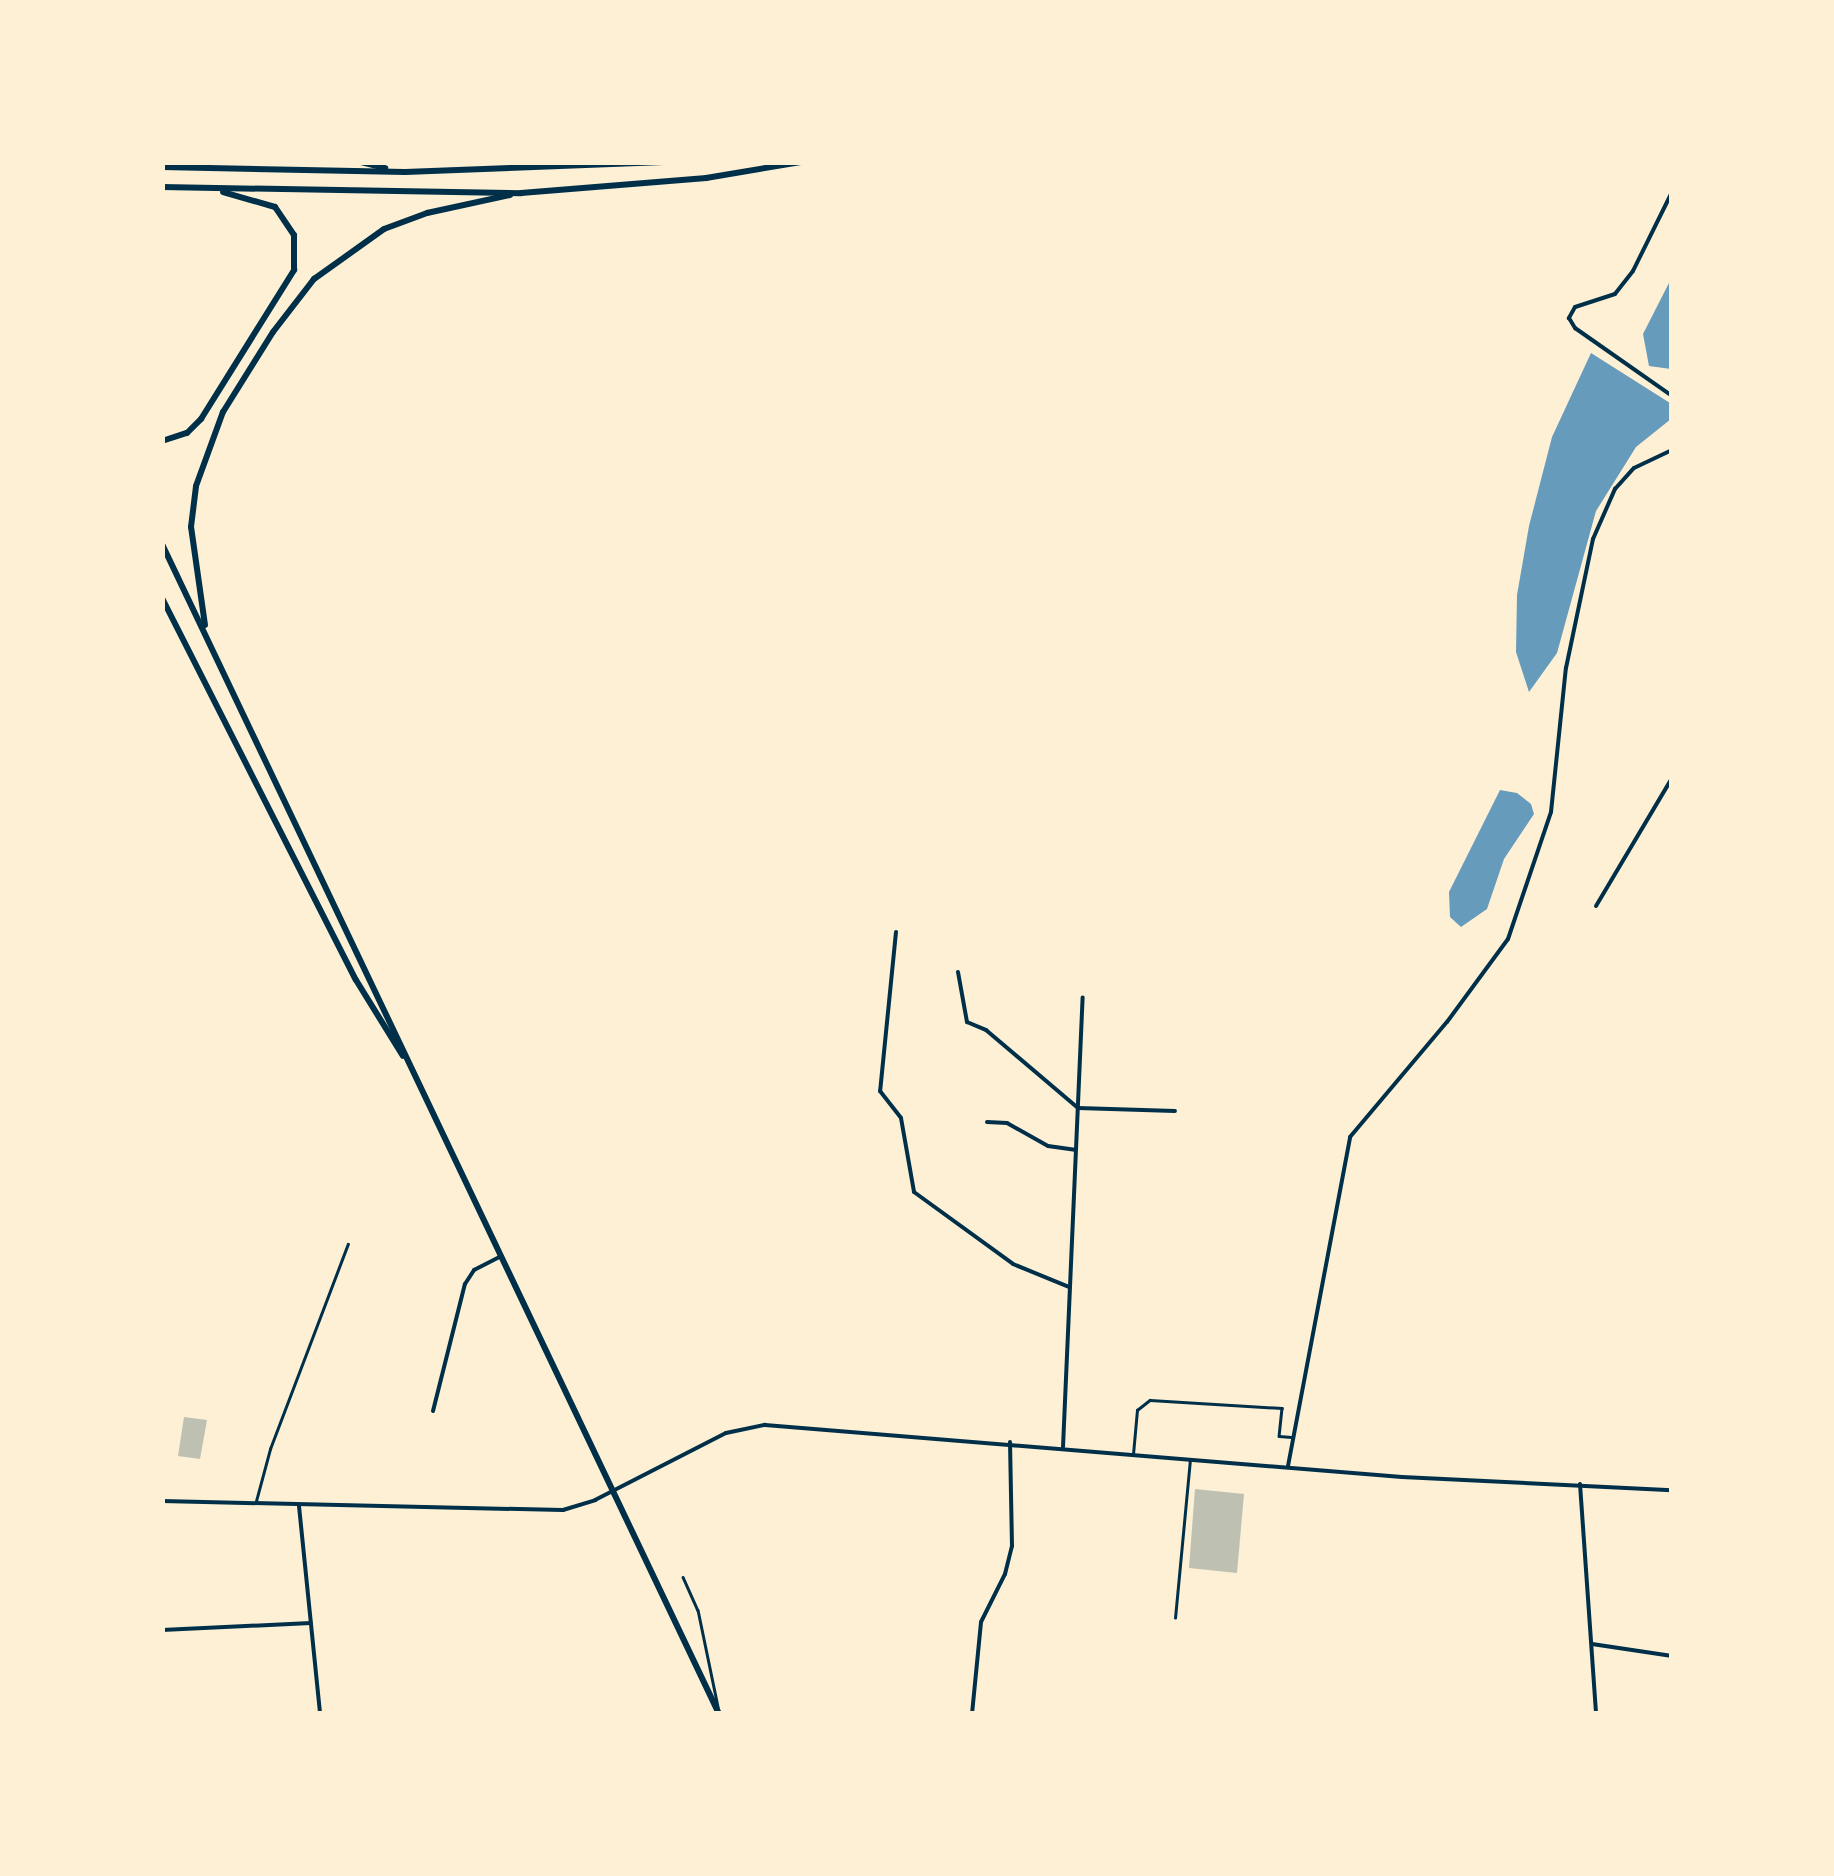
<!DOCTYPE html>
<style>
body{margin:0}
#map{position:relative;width:1834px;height:1876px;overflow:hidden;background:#fdf0d5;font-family:"PT Sans",sans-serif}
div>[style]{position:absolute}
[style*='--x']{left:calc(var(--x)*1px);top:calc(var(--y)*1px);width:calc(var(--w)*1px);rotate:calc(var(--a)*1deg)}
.water>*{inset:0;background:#669bbc}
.building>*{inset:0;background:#bec0b2}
.service>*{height:2.5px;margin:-1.25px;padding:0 1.25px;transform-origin:1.25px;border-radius:1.25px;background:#003049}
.minor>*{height:4px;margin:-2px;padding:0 2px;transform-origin:2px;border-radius:2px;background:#003049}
.trunk>*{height:6px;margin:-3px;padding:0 3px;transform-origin:3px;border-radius:3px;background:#003049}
span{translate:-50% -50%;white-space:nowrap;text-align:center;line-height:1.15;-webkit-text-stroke:8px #fdf0d5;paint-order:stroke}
.frame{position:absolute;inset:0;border:165px solid #fdf0d5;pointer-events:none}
</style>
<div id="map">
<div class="water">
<i style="clip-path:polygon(1671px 279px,1671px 369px,1649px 366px,1643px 334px)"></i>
<i style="clip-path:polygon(1591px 353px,1670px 403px,1671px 419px,1636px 447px,1596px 511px,1557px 653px,1529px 692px,1516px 652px,1517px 595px,1529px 526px,1552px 437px)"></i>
<i style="clip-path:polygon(1500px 790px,1517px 793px,1531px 804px,1534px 814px,1504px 859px,1487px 909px,1461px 927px,1450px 917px,1449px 892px)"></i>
</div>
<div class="building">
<i style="clip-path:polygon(184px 1417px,207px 1420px,200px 1459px,178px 1456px)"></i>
<i style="clip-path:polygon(1195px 1489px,1244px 1494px,1237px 1573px,1189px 1568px)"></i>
</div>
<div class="service">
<i style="--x:1133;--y:1454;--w:44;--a:-84.8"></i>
<i style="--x:1137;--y:1410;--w:16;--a:-38"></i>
<i style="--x:1150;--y:1400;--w:132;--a:3.5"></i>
<i style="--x:1282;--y:1408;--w:28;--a:96"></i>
<i style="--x:1279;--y:1436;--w:12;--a:5"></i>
<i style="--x:256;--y:1501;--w:54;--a:-74.9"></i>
<i style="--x:270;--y:1449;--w:219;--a:-69.2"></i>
<i style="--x:683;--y:1577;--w:36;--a:66"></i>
<i style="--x:698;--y:1610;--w:99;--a:78.3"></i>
<i style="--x:1175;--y:1618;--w:159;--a:-84.6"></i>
</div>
<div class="minor">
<i style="--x:1672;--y:192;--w:88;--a:116.3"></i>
<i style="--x:1633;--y:271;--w:29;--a:128"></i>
<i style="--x:1615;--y:294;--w:42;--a:162"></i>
<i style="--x:1575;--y:307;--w:13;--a:119"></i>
<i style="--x:1569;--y:318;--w:12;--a:59"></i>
<i style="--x:1575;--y:328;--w:118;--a:35"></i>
<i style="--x:1596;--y:906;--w:149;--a:-59.3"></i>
<i style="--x:896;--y:932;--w:160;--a:95.7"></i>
<i style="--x:880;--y:1091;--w:34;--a:52"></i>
<i style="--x:901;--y:1118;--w:75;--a:80"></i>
<i style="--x:914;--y:1192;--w:122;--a:36"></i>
<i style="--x:1013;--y:1264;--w:61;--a:22.3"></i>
<i style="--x:958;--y:972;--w:51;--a:79.8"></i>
<i style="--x:967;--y:1022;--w:21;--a:23"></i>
<i style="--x:986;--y:1030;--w:121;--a:40.3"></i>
<i style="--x:1078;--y:1108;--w:97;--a:1.8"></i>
<i style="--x:987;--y:1122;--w:20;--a:3"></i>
<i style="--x:1007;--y:1123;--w:47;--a:29.3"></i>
<i style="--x:1048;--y:1146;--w:27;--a:8"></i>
<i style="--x:162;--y:1324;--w:19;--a:90"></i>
<i style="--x:433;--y:1411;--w:131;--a:-75.9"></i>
<i style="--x:465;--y:1284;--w:17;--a:-57"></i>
<i style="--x:474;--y:1270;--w:28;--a:-27"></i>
<i style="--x:1063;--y:1447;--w:450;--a:-87.5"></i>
<i style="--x:1288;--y:1466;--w:335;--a:-79.3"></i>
<i style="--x:1350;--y:1137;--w:150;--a:-49.9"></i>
<i style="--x:1447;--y:1022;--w:103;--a:-53.7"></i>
<i style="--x:1508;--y:939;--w:134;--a:-71.3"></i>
<i style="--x:1551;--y:812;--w:145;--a:-84.1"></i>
<i style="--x:1566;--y:668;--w:132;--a:-78.2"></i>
<i style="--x:1593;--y:539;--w:55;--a:-66.3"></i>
<i style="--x:1615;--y:489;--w:28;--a:-48"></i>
<i style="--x:1634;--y:468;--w:42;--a:-25.3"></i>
<i style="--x:1580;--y:1484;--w:231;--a:86"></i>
<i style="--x:162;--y:1501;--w:401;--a:1.3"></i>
<i style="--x:563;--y:1510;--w:34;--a:-17"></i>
<i style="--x:595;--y:1500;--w:147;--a:-27.1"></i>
<i style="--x:726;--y:1433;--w:40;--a:-12"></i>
<i style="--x:765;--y:1425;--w:639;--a:4.67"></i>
<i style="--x:1402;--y:1477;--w:270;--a:2.8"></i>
<i style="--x:299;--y:1506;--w:209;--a:84.2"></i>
<i style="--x:162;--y:1630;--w:149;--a:-2.7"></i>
<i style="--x:1592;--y:1644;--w:81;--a:8.5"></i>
<i style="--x:972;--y:1714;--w:92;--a:-84.4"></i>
<i style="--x:981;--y:1622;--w:54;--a:-63.4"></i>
<i style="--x:1005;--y:1574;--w:29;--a:-76"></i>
<i style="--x:1012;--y:1546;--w:104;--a:-91.1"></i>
</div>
<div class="trunk">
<i style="--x:361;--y:162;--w:25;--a:14"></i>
<i style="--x:162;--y:167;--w:243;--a:1.2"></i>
<i style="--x:405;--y:172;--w:259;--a:-2.2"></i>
<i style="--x:162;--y:187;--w:359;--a:1"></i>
<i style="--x:521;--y:193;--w:186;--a:-4.6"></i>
<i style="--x:706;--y:178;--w:96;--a:-9.6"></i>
<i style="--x:162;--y:441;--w:26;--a:-18"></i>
<i style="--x:187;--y:433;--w:20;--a:-45"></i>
<i style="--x:201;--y:419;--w:176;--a:-58"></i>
<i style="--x:294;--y:270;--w:35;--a:-90"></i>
<i style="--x:294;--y:235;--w:34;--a:-124"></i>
<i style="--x:275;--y:207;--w:54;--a:-163.9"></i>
<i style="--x:162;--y:544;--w:1296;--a:64.54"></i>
<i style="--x:162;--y:598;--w:428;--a:63.1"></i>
<i style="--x:356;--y:980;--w:89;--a:58.3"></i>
<i style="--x:205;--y:625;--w:99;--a:-98.1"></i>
<i style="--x:191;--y:527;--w:41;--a:-83"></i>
<i style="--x:196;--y:486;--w:79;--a:-70"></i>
<i style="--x:223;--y:412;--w:94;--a:-58"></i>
<i style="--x:273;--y:332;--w:67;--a:-52.3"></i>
<i style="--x:314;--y:279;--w:86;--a:-35.5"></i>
<i style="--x:384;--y:229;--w:46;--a:-20.4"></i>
<i style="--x:427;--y:213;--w:85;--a:-12.2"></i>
</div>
<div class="frame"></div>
</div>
